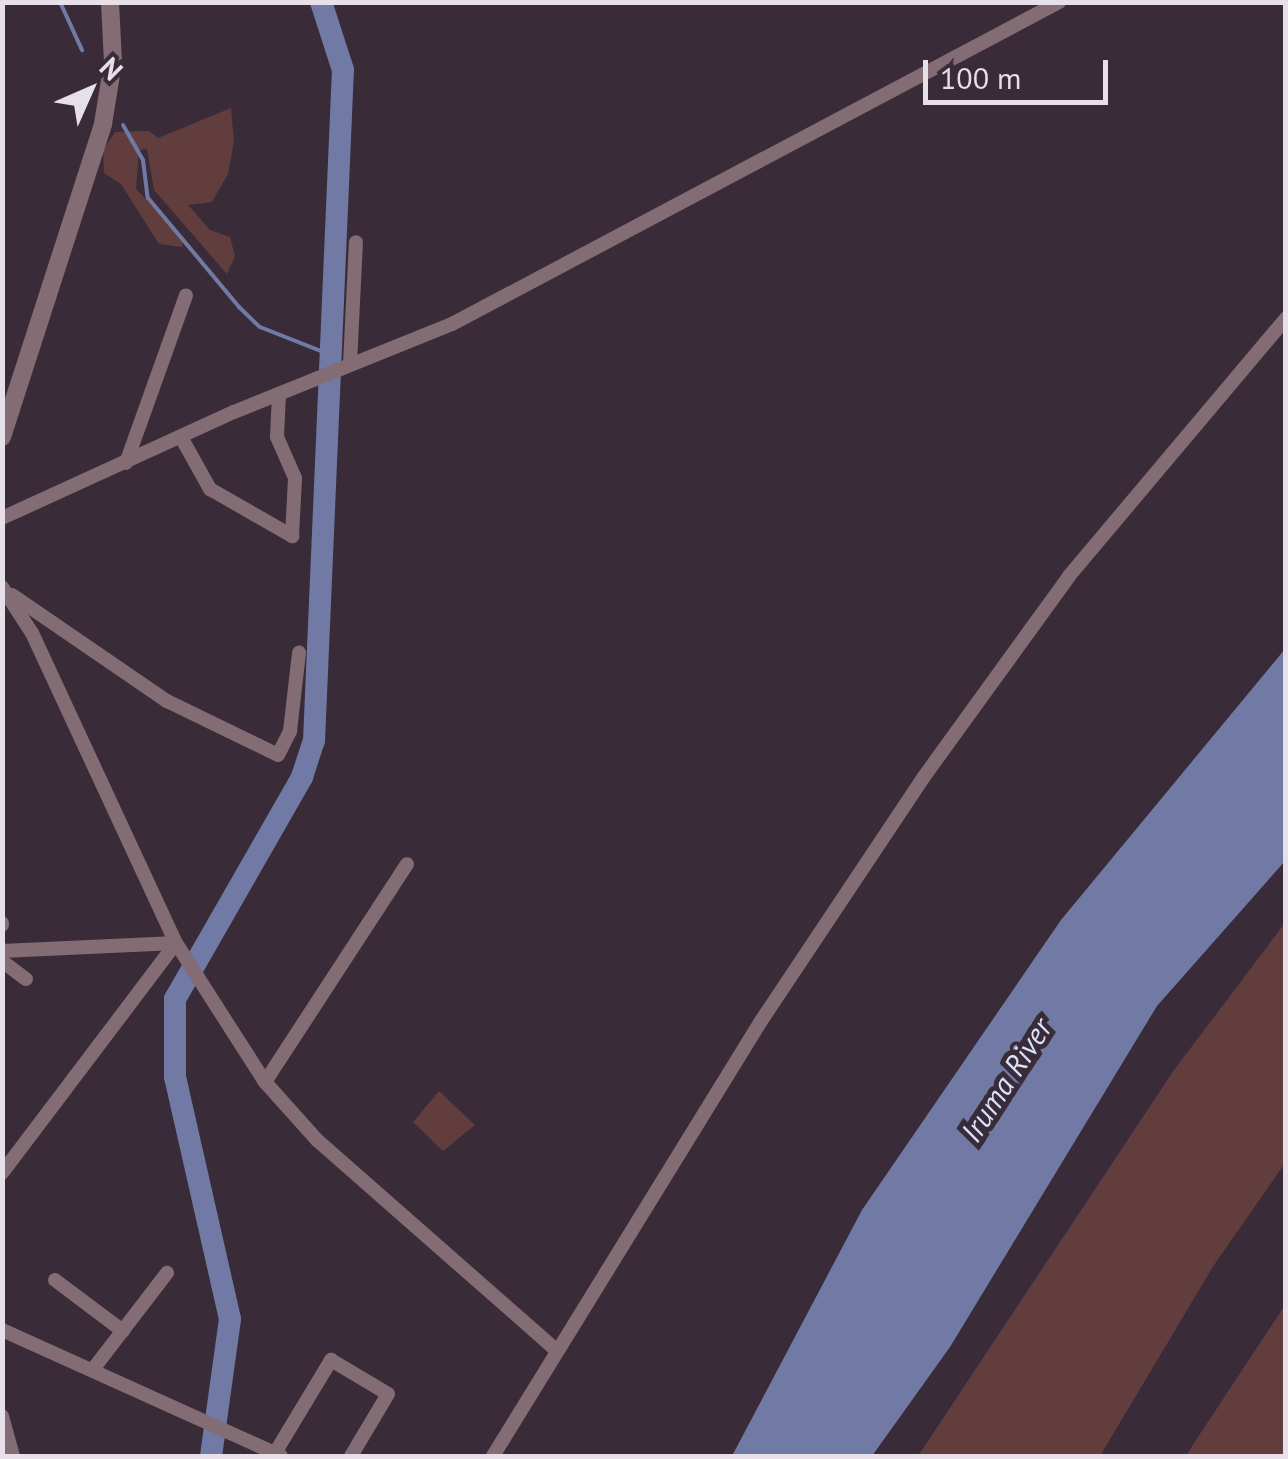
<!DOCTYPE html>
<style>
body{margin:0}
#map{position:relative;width:1288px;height:1459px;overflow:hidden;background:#392c38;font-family:"PT Sans",sans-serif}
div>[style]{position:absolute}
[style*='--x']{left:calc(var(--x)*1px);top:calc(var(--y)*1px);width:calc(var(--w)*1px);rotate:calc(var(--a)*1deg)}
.green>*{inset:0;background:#613d3d}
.water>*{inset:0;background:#717aa5}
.stream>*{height:4px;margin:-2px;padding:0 2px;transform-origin:2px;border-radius:2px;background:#717aa5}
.river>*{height:22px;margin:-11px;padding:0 11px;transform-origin:11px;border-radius:11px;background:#717aa5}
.minor>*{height:14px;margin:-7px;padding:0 7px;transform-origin:7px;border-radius:7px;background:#836c74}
.tertiary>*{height:18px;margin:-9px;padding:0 9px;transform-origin:9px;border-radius:9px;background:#836c74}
span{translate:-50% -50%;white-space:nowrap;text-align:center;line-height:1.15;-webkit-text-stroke:10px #392c38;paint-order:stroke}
.water-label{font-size:30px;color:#dae1fd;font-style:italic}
.frame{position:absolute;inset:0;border:5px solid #e8e0e8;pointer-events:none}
.north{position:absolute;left:40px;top:40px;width:100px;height:100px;-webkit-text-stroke:8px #392c38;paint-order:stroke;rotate:45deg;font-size:28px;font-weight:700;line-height:40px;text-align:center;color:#e8e0e8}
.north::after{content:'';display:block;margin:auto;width:35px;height:45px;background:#e8e0e8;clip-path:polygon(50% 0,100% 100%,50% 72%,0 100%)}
.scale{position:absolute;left:923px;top:60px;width:185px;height:45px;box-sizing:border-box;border:5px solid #e8e0e8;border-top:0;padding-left:12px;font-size:30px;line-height:35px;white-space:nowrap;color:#e8e0e8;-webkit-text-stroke:8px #392c38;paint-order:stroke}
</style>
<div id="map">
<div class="green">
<i style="clip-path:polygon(231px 108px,234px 141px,228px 174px,212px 202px,188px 205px,210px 230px,230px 237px,235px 256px,227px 274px,154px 190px,147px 149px,139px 150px,136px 189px,183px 237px,182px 247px,159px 244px,121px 184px,104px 173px,103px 150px,115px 132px,149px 131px,158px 138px)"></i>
<i style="clip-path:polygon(1285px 923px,1285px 1163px,1214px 1265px,1100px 1456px,918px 1456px,1174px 1070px)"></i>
<i style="clip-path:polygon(439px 1091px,475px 1125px,443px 1151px,413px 1122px)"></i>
<i style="clip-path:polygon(1285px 1305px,1285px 1456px,1186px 1456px,1196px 1440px)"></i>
</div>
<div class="water">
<i style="clip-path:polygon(1285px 649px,1285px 861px,1157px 1006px,950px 1347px,872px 1456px,732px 1456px,862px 1210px,1061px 920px)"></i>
</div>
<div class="stream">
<i style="--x:60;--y:2;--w:53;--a:65.4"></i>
<i style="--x:123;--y:125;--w:40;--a:60.3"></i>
<i style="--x:143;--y:160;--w:38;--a:83"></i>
<i style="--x:148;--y:198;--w:142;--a:50.1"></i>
<i style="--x:239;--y:307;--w:29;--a:44"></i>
<i style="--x:260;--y:327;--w:76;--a:21.5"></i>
</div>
<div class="river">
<i style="--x:211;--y:1456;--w:138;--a:-82.1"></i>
<i style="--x:230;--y:1319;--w:248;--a:-102.8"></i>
<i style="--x:175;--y:1077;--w:78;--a:-90"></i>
<i style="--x:175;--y:999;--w:256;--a:-60.2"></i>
<i style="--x:302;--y:777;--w:38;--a:-72"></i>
<i style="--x:314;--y:741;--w:672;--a:-87.53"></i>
<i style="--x:343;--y:70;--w:71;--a:-107.9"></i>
</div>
<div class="minor">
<i style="--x:350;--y:364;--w:122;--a:-87.2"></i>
<i style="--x:181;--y:437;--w:60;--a:60.9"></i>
<i style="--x:210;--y:489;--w:95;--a:29.8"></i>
<i style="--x:292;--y:536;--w:58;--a:-87"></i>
<i style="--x:295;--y:478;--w:45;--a:-113.7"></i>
<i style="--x:277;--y:437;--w:43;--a:-87.3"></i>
<i style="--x:126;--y:463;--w:178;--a:-70.3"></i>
<i style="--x:2;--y:518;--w:255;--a:-24.6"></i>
<i style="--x:234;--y:412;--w:235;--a:-22"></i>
<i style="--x:452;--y:324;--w:687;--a:-27.94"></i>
<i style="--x:2;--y:587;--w:55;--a:56.9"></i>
<i style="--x:32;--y:633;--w:342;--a:65.1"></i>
<i style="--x:176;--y:943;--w:165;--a:57.4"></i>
<i style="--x:265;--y:1082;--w:78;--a:48.1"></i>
<i style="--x:317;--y:1140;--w:318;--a:41.3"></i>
<i style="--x:12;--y:595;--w:188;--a:34.4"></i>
<i style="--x:167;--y:701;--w:123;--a:25.9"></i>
<i style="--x:278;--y:755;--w:27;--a:-63"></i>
<i style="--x:290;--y:731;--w:79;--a:-83.4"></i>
<i style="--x:2;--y:923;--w:2;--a:90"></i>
<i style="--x:2;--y:951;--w:174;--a:-2.6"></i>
<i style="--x:2;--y:961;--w:30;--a:37"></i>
<i style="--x:265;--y:1082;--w:260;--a:-56.9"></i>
<i style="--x:2;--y:1173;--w:288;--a:-52.9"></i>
<i style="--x:55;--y:1280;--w:85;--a:36.9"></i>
<i style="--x:2;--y:1330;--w:306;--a:24.3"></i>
<i style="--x:94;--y:1368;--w:120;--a:-52.5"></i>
<i style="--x:2;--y:1416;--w:41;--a:74.6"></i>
<i style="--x:275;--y:1453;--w:109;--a:-58.9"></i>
<i style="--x:331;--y:1360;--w:66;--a:30.8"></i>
<i style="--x:388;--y:1394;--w:72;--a:120.8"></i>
<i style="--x:493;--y:1456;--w:511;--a:-58.36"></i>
<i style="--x:761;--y:1021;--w:292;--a:-56.3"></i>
<i style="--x:923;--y:778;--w:249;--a:-54.1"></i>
<i style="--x:1069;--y:576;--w:337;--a:-49.9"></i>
</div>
<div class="tertiary">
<i style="--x:2;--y:437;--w:329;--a:-72.1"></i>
<i style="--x:103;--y:124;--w:63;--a:-80.8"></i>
<i style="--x:113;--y:62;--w:60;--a:-92.9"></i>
</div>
<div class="water-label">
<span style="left:1006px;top:1080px;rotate:-57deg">Iruma River</span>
</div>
<div class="frame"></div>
<div class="north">N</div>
<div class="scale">100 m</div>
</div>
